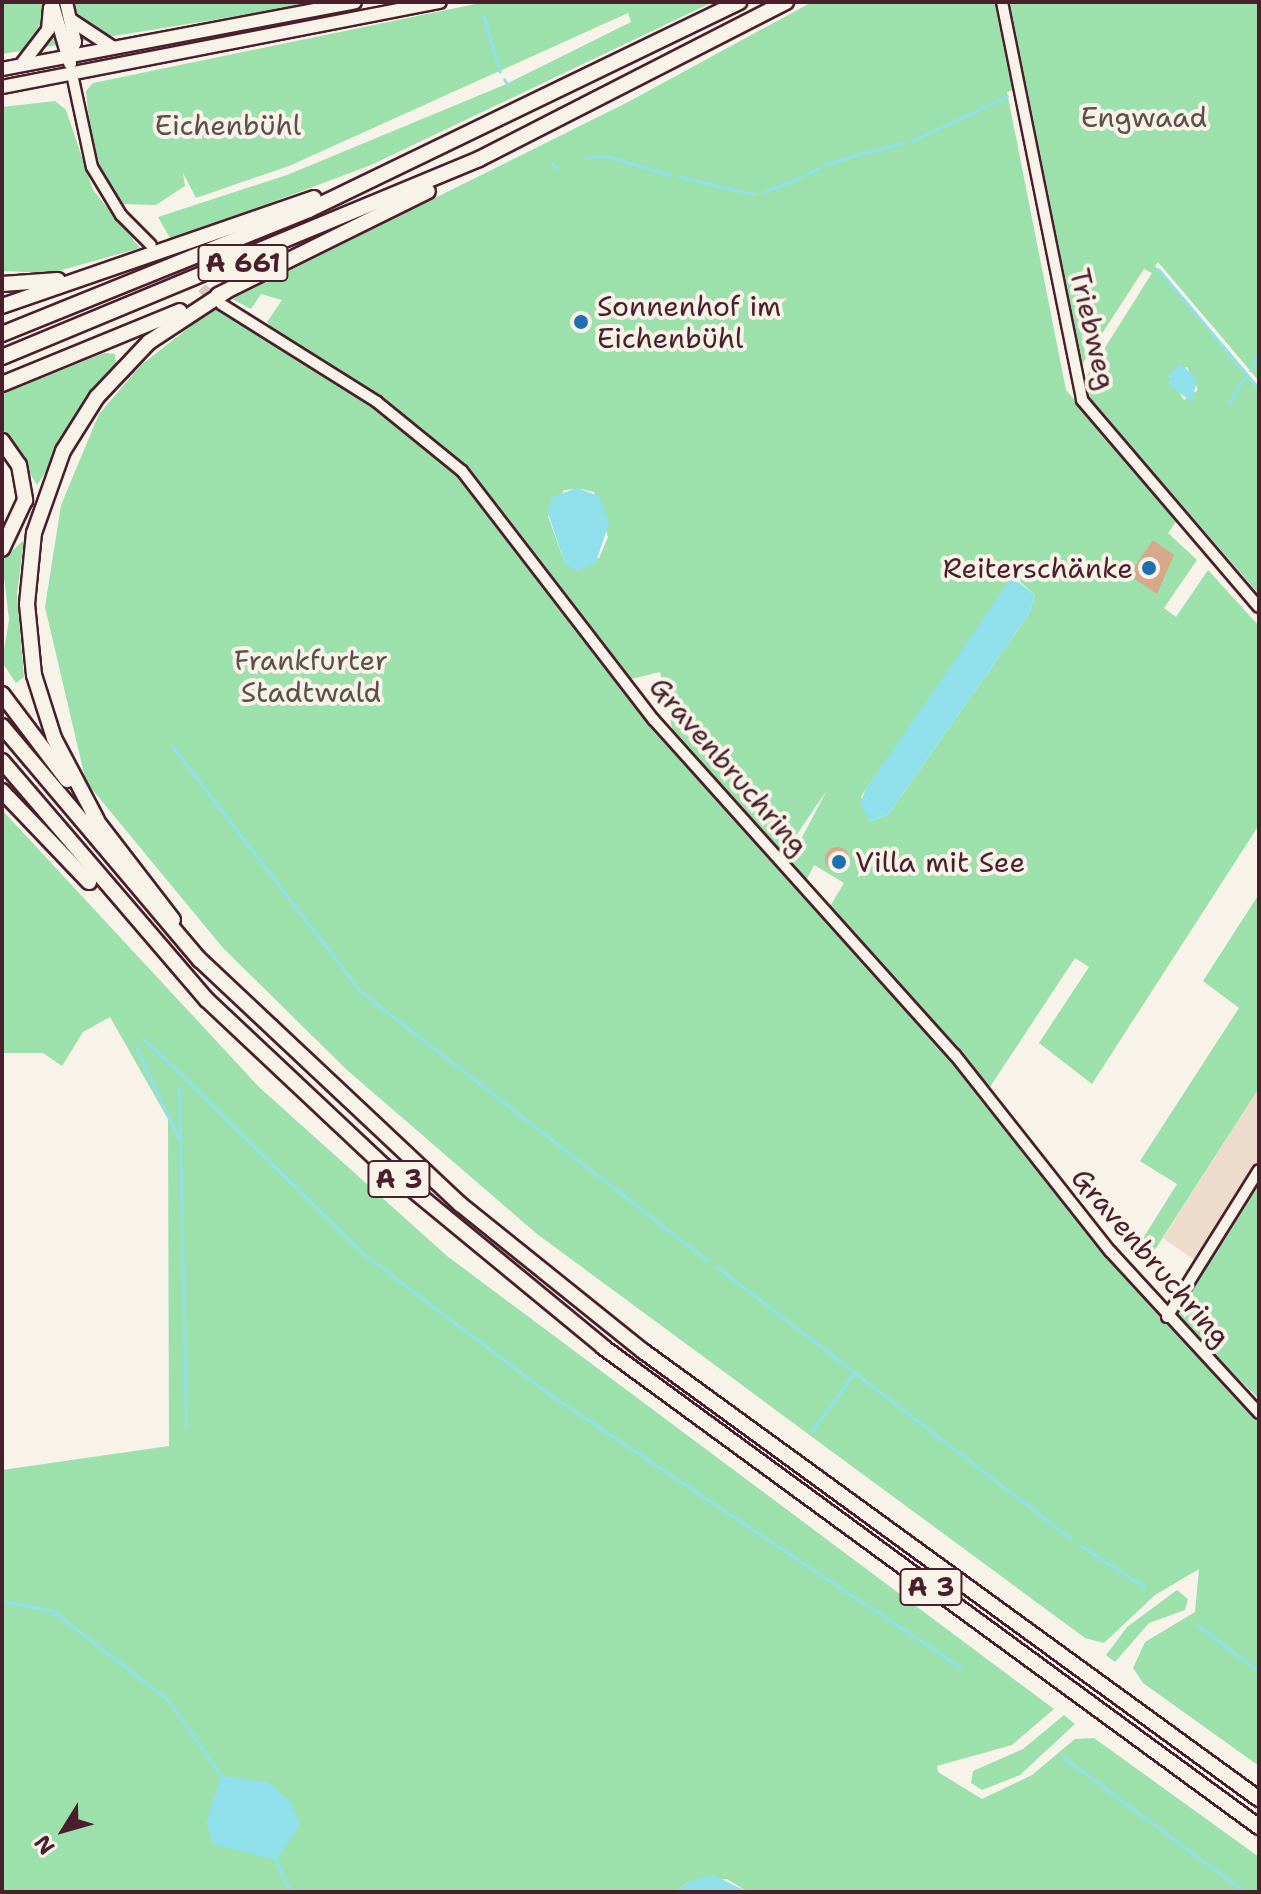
<!DOCTYPE html>
<meta charset="utf-8">
<style>
body{margin:0}
#map{position:relative;width:1261px;height:1894px;overflow:hidden;background:#f7f3e8;font-family:"Shantell Sans",sans-serif}
div>[style]{position:absolute}
[style*='--x']{left:calc(var(--x)*1px);top:calc(var(--y)*1px);width:calc(var(--w)*1px);rotate:calc(var(--a)*1deg)}
.built>*{inset:0;background:#eddccc}
.green>*{inset:0;background:#9ce0ab}
.water>*{inset:0;background:#8fe0ea}
.stream>*{height:3px;margin:-1.5px;padding:0 1.5px;transform-origin:1.5px;border-radius:1.5px;background:#8fe0ea}
.building>*{inset:0;background:#d7a889}
.round{border-radius:50%}
.minor-tunnel>*{height:10px;margin-top:-5px;transform-origin:0;background:repeating-linear-gradient(90deg,#d4c9c2 0 10px,transparent 0 15px)}
.roads{filter:drop-shadow(2px 0 #4a1f2b) drop-shadow(-2px 0 #4a1f2b) drop-shadow(0 2px #4a1f2b) drop-shadow(0 -2px #4a1f2b)}
.minor>*{height:10px;margin:-5px;padding:0 5px;transform-origin:5px;border-radius:5px;background:#f7f3e8}
.major>*{height:12px;margin:-6px;padding:0 6px;transform-origin:6px;border-radius:6px;background:#f7f3e8}
.highway>*{height:14px;margin:-7px;padding:0 7px;transform-origin:7px;border-radius:7px;background:#f7f3e8}
.dots>*{width:22px;height:22px;translate:-50% -50%;box-sizing:border-box;border:4px solid #f7f3e8;border-radius:50%}
span{translate:-50% -50%;white-space:nowrap;text-align:center;line-height:1.15;-webkit-text-stroke:8px #f7f3e8;paint-order:stroke}
.shield-label span{padding:2px 6px;background:#f7f3e8;border:2px solid;border-radius:6px;-webkit-text-stroke-width:0}
.shield-label{font-size:26px;color:#4a1f2b;font-weight:700}
.park-label{font-size:28px;color:#5e4f4b}
.poi-label{font-size:28px;color:#4a1f2b}
.left{translate:0 -50%;text-align:left}
.right{translate:-100% -50%;text-align:right}
.street-label{font-size:28px;color:#4a1f2b}
.frame{position:absolute;inset:0;border:4px solid #4a1f2b;pointer-events:none}
.north{position:absolute;left:24px;top:1790px;width:80px;height:80px;-webkit-text-stroke:6px #f7f3e8;paint-order:stroke;rotate:233deg;font-size:22px;font-weight:700;line-height:32px;text-align:center;color:#4a1f2b}
.north::after{content:'';display:block;margin:auto;width:28px;height:36px;background:#4a1f2b;clip-path:polygon(50% 0,100% 100%,50% 72%,0 100%)}
</style>
<div id="map">
<div class="built">
<i style="clip-path:polygon(1259px 1088px,1259px 1163px,1197px 1262px,1163px 1238px)"></i>
</div>
<div class="green">
<i style="clip-path:polygon(2px 2px,324px 2px,2px 54px)"></i>
<i style="clip-path:polygon(485px 2px,713px 2px,371px 165px,182px 236px,170px 238px,158px 217px,287px 175px,504px 85px,631px 22px,628px 13px,289px 166px,196px 198px,183px 173px,185px 186px,156px 205px,120px 204px,92px 154px,86px 91px,93px 83px)"></i>
<i style="clip-path:polygon(evenodd,812px 2px,997px 2px,1015px 89px,1007px 92px,1066px 390px,1177px 520px,1168px 533px,1197px 560px,1164px 608px,1176px 617px,1208px 570px,1259px 626px,1259px 825px,1092px 1084px,1039px 1043px,1089px 967px,1075px 958px,990px 1087px,829px 908px,844px 883px,814px 865px,806px 881px,789px 862px,827px 790px,783px 855px,674px 737px,660px 672px,627px 680px,462px 464px,378px 399px,280px 338px,267px 322px,282px 300px,261px 294px,251px 309px,232px 299px,628px 102px,812px 2px,581px 489px,594px 492px,608px 537px,599px 558px,565px 564px,548px 516px,564px 490px,581px 489px,812px 2px,1015px 577px,1035px 595px,1029px 614px,888px 815px,870px 822px,861px 797px,866px 789px,1015px 577px)"></i>
<i style="clip-path:polygon(evenodd,1005px 2px,1259px 2px,1259px 381px,1158px 262px,1155px 266px,1259px 391px,1259px 594px,1085px 394px,1084px 381px,1152px 273px,1144px 269px,1077px 372px,1005px 2px,1187px 367px,1198px 390px,1184px 400px,1169px 376px,1187px 367px)"></i>
<i style="clip-path:polygon(55px 101px,66px 110px,93px 190px,140px 248px,51px 273px,2px 271px,2px 107px)"></i>
<i style="clip-path:polygon(214px 308px,352px 390px,451px 465px,681px 757px,975px 1086px,1107px 1255px,1259px 1419px,1259px 1766px,1143px 1683px,1133px 1668px,1145px 1642px,1195px 1612px,1199px 1569px,1155px 1595px,1104px 1643px,1085px 1638px,537px 1234px,347px 1070px,223px 948px,86px 782px,45px 607px,61px 505px,99px 414px,141px 365px)"></i>
<i style="clip-path:polygon(104px 353px,115px 354px,116px 363px,37px 485px,2px 427px,2px 394px)"></i>
<i style="clip-path:polygon(24px 540px,17px 594px,24px 677px,16px 683px,2px 662px,9px 620px,2px 560px)"></i>
<i style="clip-path:polygon(2px 810px,259px 1087px,447px 1256px,1054px 1709px,1012px 1745px,937px 1766px,938px 1772px,982px 1799px,1032px 1775px,1075px 1739px,1094px 1738px,1259px 1857px,1259px 1892px,748px 1892px,727px 1879px,688px 1882px,676px 1892px,2px 1892px,2px 1470px,169px 1446px,168px 1119px,110px 1017px,83px 1032px,62px 1066px,43px 1053px,2px 1053px)"></i>
<i style="clip-path:polygon(1259px 894px,1259px 1088px,1145px 1265px,1132px 1256px,1177px 1184px,1140px 1161px,1239px 1008px,1203px 981px)"></i>
<i style="clip-path:polygon(1259px 1176px,1259px 1399px,1174px 1315px)"></i>
<i style="clip-path:polygon(1177px 1590px,1188px 1599px,1185px 1610px,1149px 1623px,1115px 1662px,1106px 1655px,1127px 1627px)"></i>
<i style="clip-path:polygon(1064px 1715px,1075px 1724px,1020px 1775px,982px 1790px,971px 1783px,973px 1771px,1023px 1749px)"></i>
</div>
<div class="water">
<i style="clip-path:polygon(1181px 364px,1197px 379px,1192px 402px,1169px 385px,1170px 373px)"></i>
<i style="clip-path:polygon(577px 488px,599px 496px,609px 523px,596px 562px,578px 571px,565px 564px,548px 513px,552px 497px)"></i>
<i style="clip-path:polygon(1012px 577px,1035px 595px,1029px 614px,888px 815px,870px 822px,860px 804px,866px 789px)"></i>
<i style="clip-path:polygon(221px 1776px,268px 1782px,291px 1802px,300px 1826px,276px 1860px,213px 1844px,206px 1823px)"></i>
<i style="clip-path:polygon(713px 1875px,748px 1892px,676px 1892px,688px 1882px)"></i>
</div>
<div class="stream">
<i style="--x:483;--y:15;--w:59;--a:73.4"></i>
<i style="--x:504;--y:79;--w:6;--a:59"></i>
<i style="--x:912;--y:141;--w:105;--a:-25.3"></i>
<i style="--x:586;--y:158;--w:20;--a:-6"></i>
<i style="--x:606;--y:156;--w:67;--a:16.5"></i>
<i style="--x:552;--y:163;--w:8;--a:45"></i>
<i style="--x:825;--y:164;--w:83;--a:-15.4"></i>
<i style="--x:807;--y:174;--w:15;--a:-28"></i>
<i style="--x:679;--y:177;--w:77;--a:12.8"></i>
<i style="--x:764;--y:192;--w:40;--a:-22"></i>
<i style="--x:1158;--y:269;--w:157;--a:49.9"></i>
<i style="--x:1250;--y:370;--w:18;--a:-61"></i>
<i style="--x:1229;--y:403;--w:34;--a:-60"></i>
<i style="--x:172;--y:746;--w:309;--a:52.5"></i>
<i style="--x:360;--y:991;--w:439;--a:37.8"></i>
<i style="--x:143;--y:1038;--w:312;--a:44.4"></i>
<i style="--x:366;--y:1256;--w:233;--a:37"></i>
<i style="--x:552;--y:1396;--w:490;--a:33.6"></i>
<i style="--x:136;--y:1047;--w:99;--a:65"></i>
<i style="--x:179;--y:1087;--w:339;--a:88.8"></i>
<i style="--x:717;--y:1267;--w:445;--a:37.5"></i>
<i style="--x:812;--y:1431;--w:72;--a:-54.1"></i>
<i style="--x:1080;--y:1545;--w:77;--a:33.3"></i>
<i style="--x:2;--y:1601;--w:52;--a:11.1"></i>
<i style="--x:53;--y:1611;--w:144;--a:37.7"></i>
<i style="--x:167;--y:1699;--w:95;--a:54.8"></i>
<i style="--x:1198;--y:1625;--w:77;--a:37.6"></i>
<i style="--x:1063;--y:1757;--w:227;--a:36.6"></i>
<i style="--x:274;--y:1857;--w:38;--a:65"></i>
</div>
<div class="building">
<i style="clip-path:polygon(1153px 540px,1174px 555px,1157px 594px,1129px 575px)"></i>
<i class="round" style="left:825px;top:847px;width:24px;height:24px"></i>
</div>
<div class="minor-tunnel">
<i style="--x:156;--y:249;--w:80;--a:40.4"></i>
</div>
<div class="roads">
<div class="minor">
<i style="--x:1002;--y:2;--w:406;--a:78.6"></i>
<i style="--x:1082;--y:400;--w:272;--a:49.5"></i>
<i style="--x:72;--y:74;--w:95;--a:77.9"></i>
<i style="--x:92;--y:167;--w:56;--a:58.9"></i>
<i style="--x:121;--y:215;--w:42;--a:45"></i>
<i style="--x:221;--y:304;--w:184;--a:32.1"></i>
<i style="--x:377;--y:402;--w:109;--a:39.1"></i>
<i style="--x:462;--y:471;--w:314;--a:52.4"></i>
<i style="--x:654;--y:720;--w:450;--a:48.1"></i>
<i style="--x:955;--y:1055;--w:250;--a:51.7"></i>
<i style="--x:1110;--y:1251;--w:220;--a:47.4"></i>
<i style="--x:1167;--y:1317;--w:173;--a:-58"></i>
</div>
<div class="major">
<i style="--x:52;--y:2;--w:64;--a:73.6"></i>
<i style="--x:66;--y:2;--w:41;--a:77.3"></i>
<i style="--x:75;--y:42;--w:16;--a:112"></i>
<i style="--x:71;--y:20;--w:49;--a:33.4"></i>
<i style="--x:22;--y:64;--w:43;--a:-52.6"></i>
<i style="--x:48;--y:30;--w:22;--a:-85"></i>
<i style="--x:2;--y:69;--w:359;--a:-10.7"></i>
<i style="--x:2;--y:87;--w:446;--a:-11"></i>
</div>
<div class="highway">
<i style="--x:2;--y:284;--w:56;--a:-4.1"></i>
<i style="--x:218;--y:295;--w:234;--a:-26.3"></i>
<i style="--x:2;--y:306;--w:330;--a:-19.1"></i>
<i style="--x:2;--y:334;--w:331;--a:-22"></i>
<i style="--x:309;--y:210;--w:478;--a:-25.8"></i>
<i style="--x:2;--y:357;--w:516;--a:-22.54"></i>
<i style="--x:479;--y:159;--w:345;--a:-27.1"></i>
<i style="--x:2;--y:384;--w:192;--a:-22.3"></i>
<i style="--x:2;--y:441;--w:29;--a:55"></i>
<i style="--x:19;--y:465;--w:36;--a:80"></i>
<i style="--x:25;--y:500;--w:54;--a:115.1"></i>
<i style="--x:2;--y:694;--w:108;--a:52.9"></i>
<i style="--x:2;--y:726;--w:307;--a:49.8"></i>
<i style="--x:200;--y:960;--w:357;--a:43.2"></i>
<i style="--x:460;--y:1204;--w:235;--a:38.8"></i>
<i style="--x:643;--y:1351;--w:762;--a:36.03"></i>
<i style="--x:2;--y:761;--w:315;--a:49.4"></i>
<i style="--x:207;--y:1000;--w:244;--a:43.2"></i>
<i style="--x:385;--y:1167;--w:283;--a:39.5"></i>
<i style="--x:603;--y:1347;--w:813;--a:36.19"></i>
<i style="--x:2;--y:791;--w:126;--a:46.3"></i>
<i style="--x:93;--y:816;--w:131;--a:52.4"></i>
<i style="--x:97;--y:820;--w:93;--a:-117.7"></i>
<i style="--x:54;--y:738;--w:66;--a:-107.6"></i>
<i style="--x:34;--y:675;--w:71;--a:-95.6"></i>
<i style="--x:27;--y:604;--w:71;--a:-84.4"></i>
<i style="--x:34;--y:533;--w:87;--a:-70.5"></i>
<i style="--x:63;--y:451;--w:64;--a:-57.8"></i>
<i style="--x:97;--y:397;--w:76;--a:-46.6"></i>
<i style="--x:149;--y:342;--w:91;--a:-33.3"></i>
</div>
</div>
<div class="dots">
<i style="left:581px;top:322px;background:#1f6fb2"></i>
<i style="left:1149px;top:568px;background:#1f6fb2"></i>
<i style="left:839px;top:862px;background:#1f6fb2"></i>
</div>
<div class="shield-label">
<span style="left:243px;top:263px">A 661</span>
<span style="left:399px;top:1179px">A 3</span>
<span style="left:931px;top:1587px">A 3</span>
</div>
<div class="park-label">
<span style="left:1144px;top:117px">Engwaad</span>
<span style="left:228px;top:125px">Eichenbühl</span>
<span style="left:311px;top:676px">Frankfurter<br>Stadtwald</span>
</div>
<div class="poi-label">
<span class="left" style="left:597px;top:322px">Sonnenhof im<br>Eichenbühl</span>
<span class="right" style="left:1133px;top:568px">Reiterschänke</span>
<span class="left" style="left:855px;top:862px">Villa mit See</span>
</div>
<div class="street-label">
<span style="left:1093px;top:329px;rotate:77deg">Triebweg</span>
<span style="left:729px;top:766px;rotate:49deg">Gravenbruchring</span>
<span style="left:1151px;top:1257px;rotate:49deg">Gravenbruchring</span>
</div>
<div class="frame"></div>
<div class="north">N</div>
</div>
